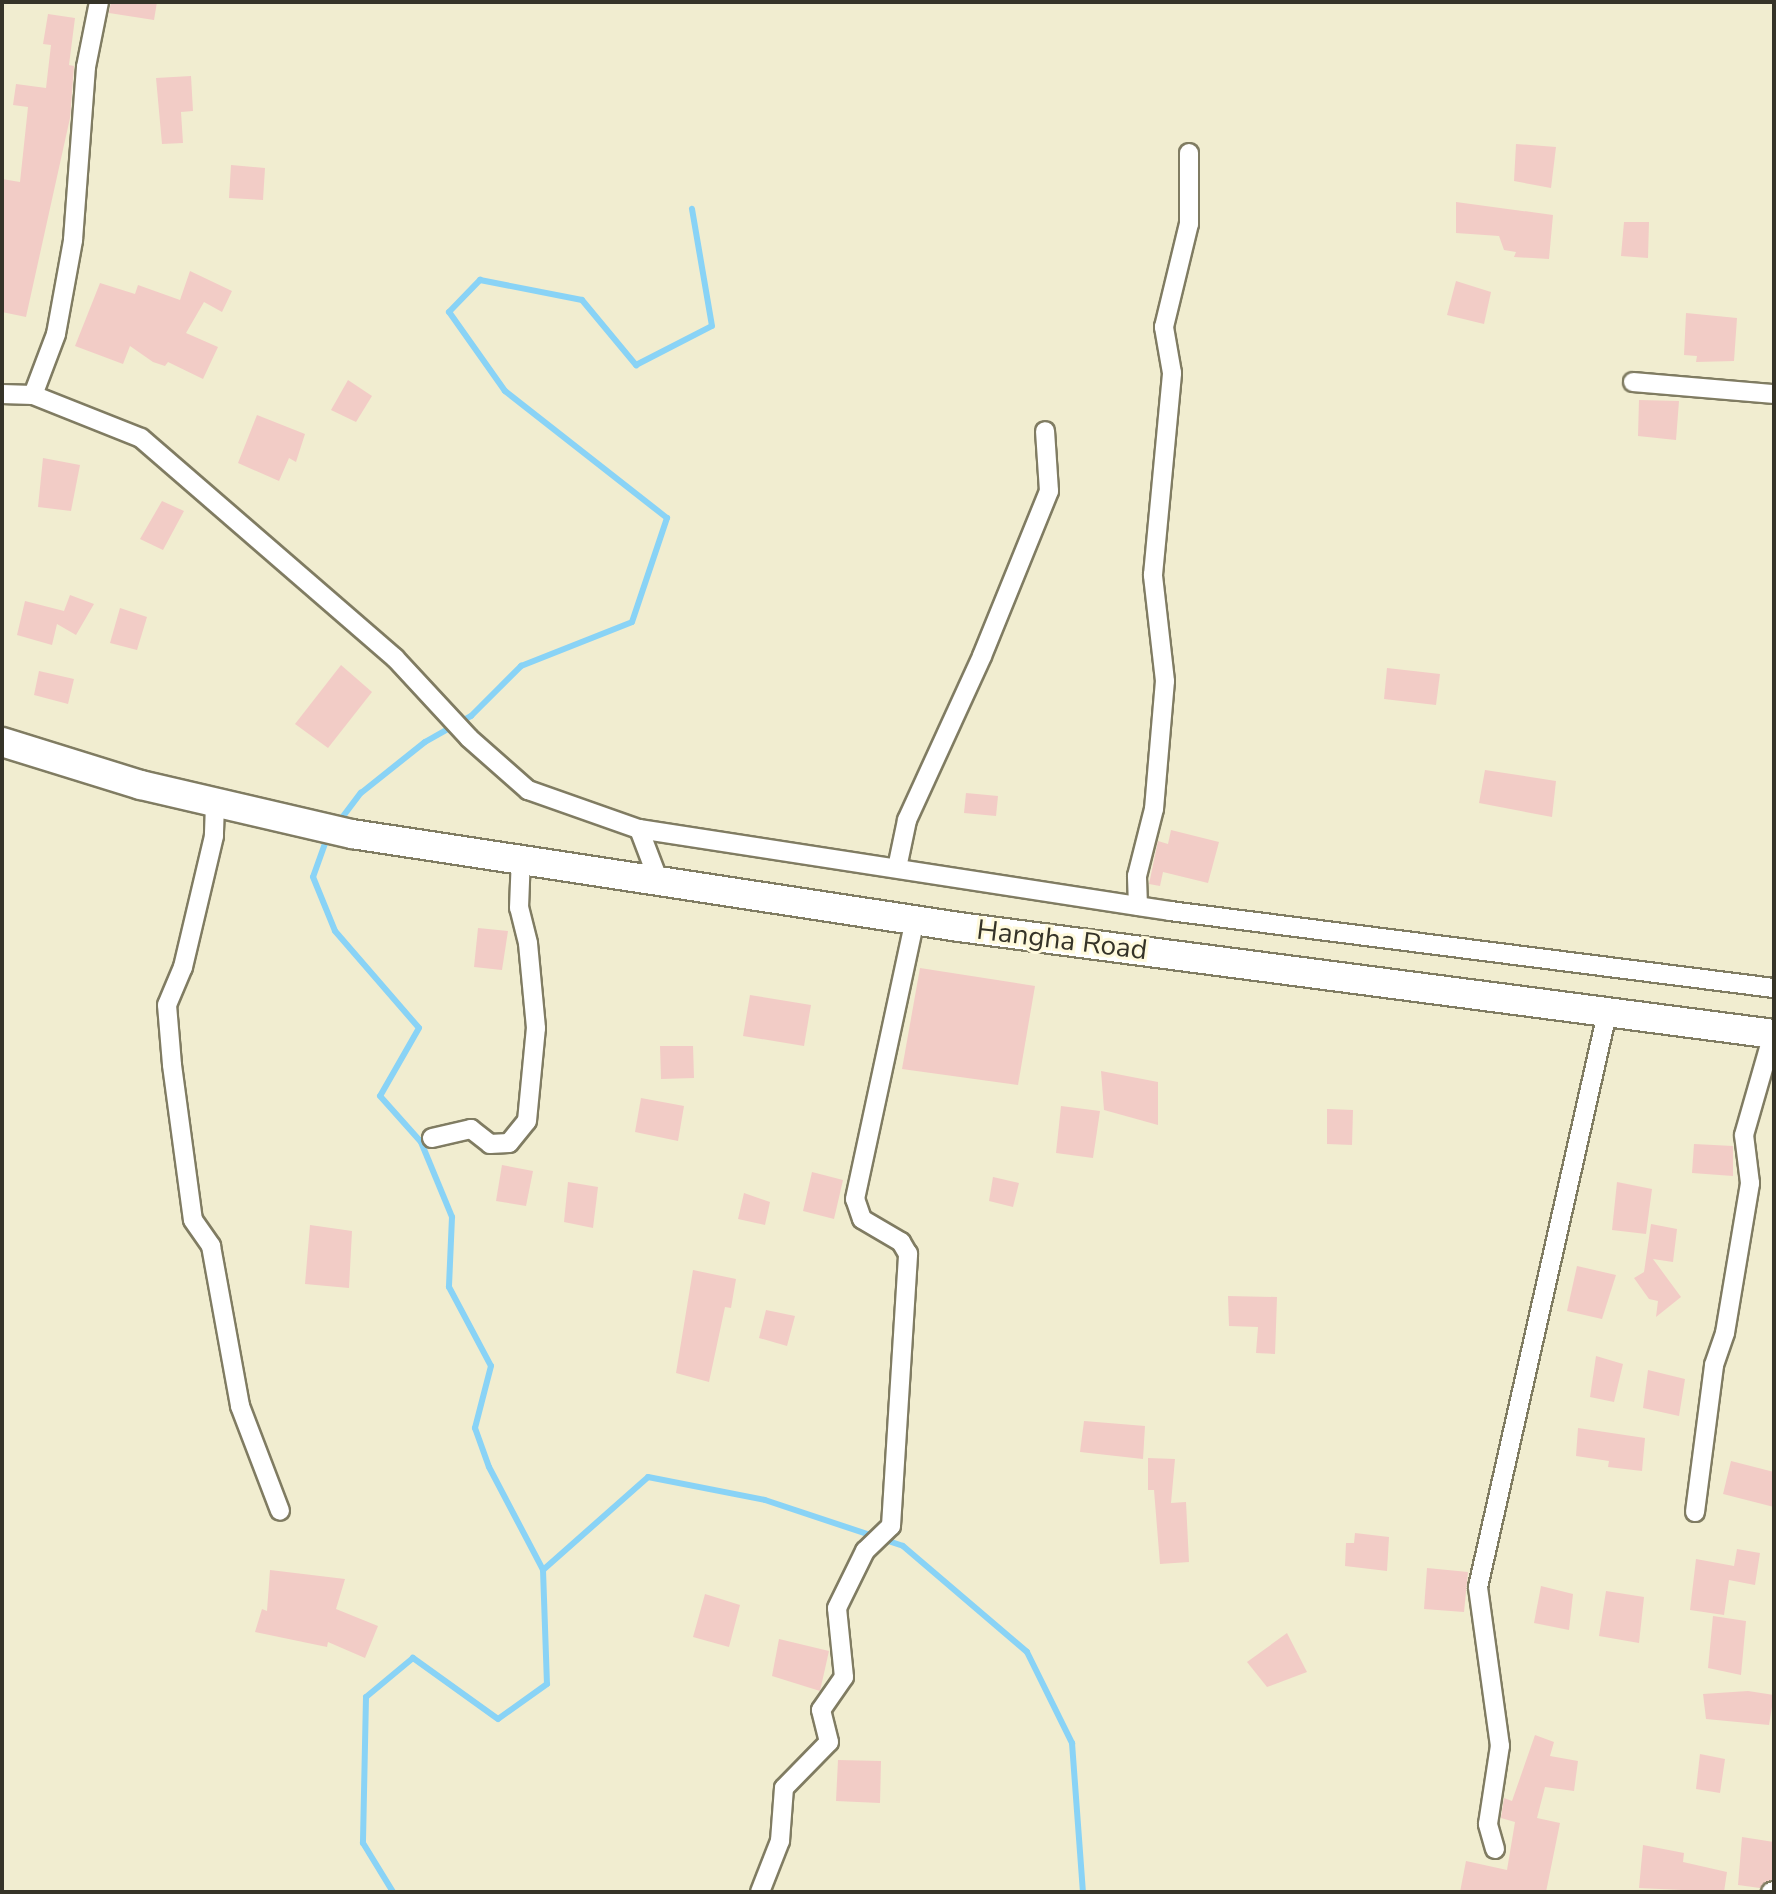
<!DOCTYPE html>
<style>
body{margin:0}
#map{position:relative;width:1776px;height:1894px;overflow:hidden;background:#f1edd0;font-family:"Nunito Sans",sans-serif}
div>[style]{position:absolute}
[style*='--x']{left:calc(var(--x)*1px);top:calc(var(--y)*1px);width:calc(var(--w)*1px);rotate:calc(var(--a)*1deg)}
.stream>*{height:6px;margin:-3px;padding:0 3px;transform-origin:3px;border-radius:3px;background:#89d3f6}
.building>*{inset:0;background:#f2ccc6}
.roads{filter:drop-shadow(2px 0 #807c62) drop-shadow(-2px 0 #807c62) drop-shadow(0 2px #807c62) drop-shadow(0 -2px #807c62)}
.minor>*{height:18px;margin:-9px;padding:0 9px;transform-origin:9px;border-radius:9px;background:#fff}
.trunk>*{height:28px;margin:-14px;padding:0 14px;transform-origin:14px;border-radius:14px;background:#fff}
span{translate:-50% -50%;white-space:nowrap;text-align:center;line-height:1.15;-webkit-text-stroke:6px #fffadd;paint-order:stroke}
.street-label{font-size:28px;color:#353328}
.frame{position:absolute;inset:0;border:4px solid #353328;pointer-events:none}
</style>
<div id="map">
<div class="stream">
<i style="--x:338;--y:823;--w:38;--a:-53"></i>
<i style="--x:361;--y:793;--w:82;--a:-38.6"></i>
<i style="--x:425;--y:742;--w:53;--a:-29.5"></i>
<i style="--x:471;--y:716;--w:71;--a:-45"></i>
<i style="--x:521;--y:666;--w:119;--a:-21.6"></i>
<i style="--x:632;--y:622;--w:110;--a:-71.4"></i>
<i style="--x:667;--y:518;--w:206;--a:-141.9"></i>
<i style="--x:505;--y:391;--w:97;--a:-125.3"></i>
<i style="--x:449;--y:312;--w:45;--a:-45.9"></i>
<i style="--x:480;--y:280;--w:104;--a:11.1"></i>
<i style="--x:582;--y:300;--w:85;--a:50.3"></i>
<i style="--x:636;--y:365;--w:85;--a:-27.2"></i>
<i style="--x:712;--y:326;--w:119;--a:-99.7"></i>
<i style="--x:327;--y:838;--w:41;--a:109.7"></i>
<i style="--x:313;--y:877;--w:58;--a:67.8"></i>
<i style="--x:335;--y:931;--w:128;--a:49.1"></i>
<i style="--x:419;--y:1028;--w:78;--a:119.8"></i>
<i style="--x:380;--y:1096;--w:62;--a:48.3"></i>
<i style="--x:421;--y:1142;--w:81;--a:67.5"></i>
<i style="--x:452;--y:1217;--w:70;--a:92.5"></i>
<i style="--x:449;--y:1287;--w:89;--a:62"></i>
<i style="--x:491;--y:1366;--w:64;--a:104.5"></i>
<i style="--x:475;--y:1428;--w:41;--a:70.3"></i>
<i style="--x:489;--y:1467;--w:116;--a:62.3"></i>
<i style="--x:543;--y:1570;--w:114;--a:88"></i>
<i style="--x:547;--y:1684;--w:60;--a:144.5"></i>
<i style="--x:498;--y:1719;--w:105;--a:-144.3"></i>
<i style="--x:413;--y:1658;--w:61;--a:140.3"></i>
<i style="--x:366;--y:1697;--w:146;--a:91.2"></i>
<i style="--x:363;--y:1843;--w:57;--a:58.5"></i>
<i style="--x:543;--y:1570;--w:140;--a:-41.5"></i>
<i style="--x:648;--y:1477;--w:119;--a:11.1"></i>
<i style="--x:765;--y:1500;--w:145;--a:18.4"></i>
<i style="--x:903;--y:1546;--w:163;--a:40.5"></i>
<i style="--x:1027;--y:1652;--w:102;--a:63.7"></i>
<i style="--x:1072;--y:1743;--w:149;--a:85.8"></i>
</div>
<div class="building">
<i style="clip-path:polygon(111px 2px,157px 2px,154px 20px,109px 13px)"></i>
<i style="clip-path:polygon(48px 14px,75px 18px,69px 65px,74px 66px,70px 118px,26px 317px,2px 312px,2px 179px,20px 182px,28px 107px,13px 105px,16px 84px,46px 88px,51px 45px,43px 44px)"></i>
<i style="clip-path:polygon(191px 76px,193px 111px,181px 112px,183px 143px,162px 144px,156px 78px)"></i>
<i style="clip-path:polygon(1516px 144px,1556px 147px,1551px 188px,1514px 181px)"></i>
<i style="clip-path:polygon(231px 165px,265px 168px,263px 200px,229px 198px)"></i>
<i style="clip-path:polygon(1456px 202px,1553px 215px,1549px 259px,1514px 257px,1516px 252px,1504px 250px,1499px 236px,1456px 233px)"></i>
<i style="clip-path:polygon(1624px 222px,1649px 222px,1648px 258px,1621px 256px)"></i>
<i style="clip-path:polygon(190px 271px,232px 291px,222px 312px,204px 302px,186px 333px,218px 347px,203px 379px,168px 362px,165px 366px,153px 362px,130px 346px,123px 364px,75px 346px,100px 283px,135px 294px,138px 285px,180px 300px)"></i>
<i style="clip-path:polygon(1456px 281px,1491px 292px,1484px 324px,1447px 315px)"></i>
<i style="clip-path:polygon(1686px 313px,1737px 318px,1734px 361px,1696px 362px,1697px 356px,1684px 355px)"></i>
<i style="clip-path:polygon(348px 380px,372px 396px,356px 422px,331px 410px)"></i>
<i style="clip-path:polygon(1639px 400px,1679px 401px,1676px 440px,1638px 436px)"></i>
<i style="clip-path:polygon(257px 415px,305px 434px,296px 462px,289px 458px,279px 481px,238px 463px)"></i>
<i style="clip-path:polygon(43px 458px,80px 465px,71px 511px,38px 507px)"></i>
<i style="clip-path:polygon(162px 501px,184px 511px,163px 550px,140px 539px)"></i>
<i style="clip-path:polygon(70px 595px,94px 604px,76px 635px,57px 624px,52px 645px,17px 635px,25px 601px,64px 611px)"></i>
<i style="clip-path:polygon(120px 608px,147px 617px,137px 650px,110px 643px)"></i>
<i style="clip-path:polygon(341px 665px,372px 692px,328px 748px,295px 724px)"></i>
<i style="clip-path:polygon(1387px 668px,1440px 674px,1436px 705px,1384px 699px)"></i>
<i style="clip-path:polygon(39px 671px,74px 679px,68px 704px,34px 695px)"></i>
<i style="clip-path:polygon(1485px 770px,1556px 781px,1552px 817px,1479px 803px)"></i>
<i style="clip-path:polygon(966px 793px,998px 796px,996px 816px,964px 813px)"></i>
<i style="clip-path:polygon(1171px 830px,1219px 842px,1208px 883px,1163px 872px,1160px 886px,1149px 884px,1158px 841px,1168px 844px)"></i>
<i style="clip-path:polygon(478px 928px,508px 931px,502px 970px,474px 967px)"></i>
<i style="clip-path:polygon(920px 968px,1035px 986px,1018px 1085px,902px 1069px)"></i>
<i style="clip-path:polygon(750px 995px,811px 1005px,804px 1046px,743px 1036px)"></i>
<i style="clip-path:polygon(660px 1046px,693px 1046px,694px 1078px,661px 1079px)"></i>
<i style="clip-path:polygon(1101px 1071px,1158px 1082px,1158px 1125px,1104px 1110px)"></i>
<i style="clip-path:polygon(641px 1098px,684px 1106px,678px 1141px,635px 1132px)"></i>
<i style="clip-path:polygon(1061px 1106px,1100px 1111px,1093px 1158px,1056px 1153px)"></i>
<i style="clip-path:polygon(1327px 1109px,1353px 1110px,1352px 1145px,1327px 1144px)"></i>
<i style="clip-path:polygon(1694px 1144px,1733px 1146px,1733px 1176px,1692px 1173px)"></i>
<i style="clip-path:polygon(502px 1165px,533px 1171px,526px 1206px,496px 1201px)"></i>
<i style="clip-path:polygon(812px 1172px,843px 1180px,834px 1219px,803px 1211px)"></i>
<i style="clip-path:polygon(993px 1177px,1019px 1183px,1013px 1207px,989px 1201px)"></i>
<i style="clip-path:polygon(568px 1182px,598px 1187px,593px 1228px,564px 1222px)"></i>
<i style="clip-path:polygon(1617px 1182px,1652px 1189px,1646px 1234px,1612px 1230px)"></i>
<i style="clip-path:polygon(744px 1193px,770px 1202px,765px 1225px,738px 1219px)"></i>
<i style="clip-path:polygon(1651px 1224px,1677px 1229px,1673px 1262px,1653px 1259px,1681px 1297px,1656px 1317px,1658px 1301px,1649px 1299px,1634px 1278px,1644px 1272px)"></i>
<i style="clip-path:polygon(310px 1225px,352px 1231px,349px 1288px,305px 1284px)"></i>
<i style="clip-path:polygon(1577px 1266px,1616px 1275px,1602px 1319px,1567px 1311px)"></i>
<i style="clip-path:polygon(693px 1270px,736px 1279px,731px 1308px,725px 1307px,709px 1382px,676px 1373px)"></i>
<i style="clip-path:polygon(1228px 1296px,1277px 1297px,1275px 1354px,1256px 1353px,1258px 1327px,1229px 1326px)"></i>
<i style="clip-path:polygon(766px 1310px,795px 1316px,787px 1346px,759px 1338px)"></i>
<i style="clip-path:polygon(1596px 1356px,1623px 1364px,1614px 1402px,1590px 1397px)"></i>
<i style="clip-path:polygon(1648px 1370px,1685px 1379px,1679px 1416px,1643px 1408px)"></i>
<i style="clip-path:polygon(1084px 1421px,1145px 1426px,1143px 1459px,1080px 1452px)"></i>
<i style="clip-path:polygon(1578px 1428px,1645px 1438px,1642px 1471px,1608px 1467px,1609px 1461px,1576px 1456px)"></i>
<i style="clip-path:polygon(1148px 1458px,1175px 1459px,1171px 1503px,1186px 1502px,1189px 1562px,1160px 1564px,1154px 1490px,1148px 1490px)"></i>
<i style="clip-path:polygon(1731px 1461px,1774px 1472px,1774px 1507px,1723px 1494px)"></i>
<i style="clip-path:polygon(1355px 1533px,1389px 1537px,1387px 1571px,1345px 1566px,1346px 1543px,1354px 1543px)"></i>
<i style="clip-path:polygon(1737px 1549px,1760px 1553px,1755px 1585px,1729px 1580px,1724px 1615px,1690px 1610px,1696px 1559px,1734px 1566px)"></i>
<i style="clip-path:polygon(1427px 1568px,1468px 1572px,1464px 1612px,1424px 1609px)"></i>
<i style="clip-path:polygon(270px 1570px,345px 1579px,336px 1609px,378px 1626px,365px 1658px,328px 1642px,327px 1647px,255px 1632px,262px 1609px,267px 1611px)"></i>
<i style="clip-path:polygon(1541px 1586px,1573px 1594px,1569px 1630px,1534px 1623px)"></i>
<i style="clip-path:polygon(1606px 1591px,1644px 1597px,1639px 1643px,1599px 1636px)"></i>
<i style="clip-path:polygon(705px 1594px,740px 1605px,729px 1647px,693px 1637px)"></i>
<i style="clip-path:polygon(1713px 1616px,1746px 1621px,1741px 1675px,1708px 1668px)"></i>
<i style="clip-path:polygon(1287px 1633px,1307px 1672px,1267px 1687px,1247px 1662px)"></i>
<i style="clip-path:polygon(779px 1639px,829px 1651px,820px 1691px,772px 1676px)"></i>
<i style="clip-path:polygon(1748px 1691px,1774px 1695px,1769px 1725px,1706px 1719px,1703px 1694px)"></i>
<i style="clip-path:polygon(1535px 1735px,1554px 1742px,1550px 1756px,1578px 1761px,1574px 1791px,1545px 1787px,1537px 1818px,1560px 1823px,1546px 1892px,1460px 1892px,1466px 1861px,1507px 1870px,1515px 1822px,1501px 1818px,1504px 1798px,1512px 1801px)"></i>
<i style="clip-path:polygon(1700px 1754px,1725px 1759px,1720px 1793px,1696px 1789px)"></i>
<i style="clip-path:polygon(838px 1760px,881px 1761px,880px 1803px,836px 1801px)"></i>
<i style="clip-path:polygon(1742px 1837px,1774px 1842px,1773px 1879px,1760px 1888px,1738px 1885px)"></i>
<i style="clip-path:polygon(1643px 1845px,1684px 1853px,1683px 1862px,1727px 1872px,1724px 1892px,1639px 1888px)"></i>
</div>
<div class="roads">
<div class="minor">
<i style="--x:1633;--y:382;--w:142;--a:4.9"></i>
<i style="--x:2;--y:394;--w:31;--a:2"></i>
<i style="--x:33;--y:395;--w:116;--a:21.7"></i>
<i style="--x:141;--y:438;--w:336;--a:40.9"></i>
<i style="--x:395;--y:658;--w:109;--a:47.2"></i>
<i style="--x:469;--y:738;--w:79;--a:41.4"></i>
<i style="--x:528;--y:790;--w:118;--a:19.4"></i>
<i style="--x:639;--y:829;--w:53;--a:69.2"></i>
<i style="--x:33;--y:395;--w:65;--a:-69.3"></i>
<i style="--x:56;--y:334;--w:96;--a:-79.7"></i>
<i style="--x:73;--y:240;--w:173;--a:-85.7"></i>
<i style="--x:86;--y:67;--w:66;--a:-78.7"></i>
<i style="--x:215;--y:804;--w:32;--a:92"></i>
<i style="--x:214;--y:836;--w:135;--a:103.3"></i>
<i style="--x:183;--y:967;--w:41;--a:112.8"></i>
<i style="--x:167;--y:1005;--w:60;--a:85.2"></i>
<i style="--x:172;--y:1065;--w:156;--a:82.3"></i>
<i style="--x:193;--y:1220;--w:32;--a:55"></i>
<i style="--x:211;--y:1246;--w:163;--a:79.7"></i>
<i style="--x:240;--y:1406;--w:112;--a:69.1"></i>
<i style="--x:639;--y:829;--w:537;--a:8.78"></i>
<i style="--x:1170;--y:911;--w:609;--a:7.27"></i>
<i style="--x:897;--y:868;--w:49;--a:-78.2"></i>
<i style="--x:907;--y:820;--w:180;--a:-65.4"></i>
<i style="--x:982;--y:656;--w:178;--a:-67.9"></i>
<i style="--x:1049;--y:491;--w:60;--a:-93.8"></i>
<i style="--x:1138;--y:906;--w:30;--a:-92"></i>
<i style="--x:1137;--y:876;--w:69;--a:-75.8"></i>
<i style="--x:1154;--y:809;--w:128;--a:-85.1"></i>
<i style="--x:1165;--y:681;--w:107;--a:-96.5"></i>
<i style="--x:1153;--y:575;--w:203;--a:-84.6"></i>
<i style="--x:1172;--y:373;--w:47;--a:-99.9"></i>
<i style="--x:1164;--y:327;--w:106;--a:-76.4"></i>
<i style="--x:1189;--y:224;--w:71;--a:-90"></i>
<i style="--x:432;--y:1138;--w:40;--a:-13"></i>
<i style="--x:471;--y:1129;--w:24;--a:38"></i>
<i style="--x:490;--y:1144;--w:19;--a:-3"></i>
<i style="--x:509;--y:1143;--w:28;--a:-51"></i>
<i style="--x:527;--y:1121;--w:93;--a:-84.5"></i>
<i style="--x:536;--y:1028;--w:85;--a:-95.4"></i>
<i style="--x:528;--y:943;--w:36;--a:-104"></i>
<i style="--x:519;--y:908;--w:51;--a:-87.8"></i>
<i style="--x:1695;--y:1512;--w:148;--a:-82.6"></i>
<i style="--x:1714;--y:1365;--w:34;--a:-71"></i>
<i style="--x:1725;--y:1333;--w:152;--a:-80.5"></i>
<i style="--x:1750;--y:1183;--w:48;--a:-97.1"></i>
<i style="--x:1744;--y:1135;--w:105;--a:-74"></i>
<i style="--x:1495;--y:1849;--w:26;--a:-106"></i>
<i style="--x:1488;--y:1824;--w:79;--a:-81.3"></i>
<i style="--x:1500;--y:1746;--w:161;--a:-97.9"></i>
<i style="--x:1478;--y:1587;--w:588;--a:-77.33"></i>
<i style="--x:760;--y:1892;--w:55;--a:-68.6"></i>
<i style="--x:780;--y:1841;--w:53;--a:-85.7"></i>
<i style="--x:784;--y:1788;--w:64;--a:-45.6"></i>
<i style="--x:829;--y:1742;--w:33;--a:-104"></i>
<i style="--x:821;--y:1710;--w:40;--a:-55.1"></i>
<i style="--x:844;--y:1677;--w:69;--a:-95.8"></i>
<i style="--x:837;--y:1608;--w:64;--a:-63.8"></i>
<i style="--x:865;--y:1551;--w:36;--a:-44"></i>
<i style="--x:891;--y:1526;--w:273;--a:-86.4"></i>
<i style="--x:908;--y:1254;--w:14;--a:-120"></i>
<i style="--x:901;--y:1242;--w:45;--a:-149.5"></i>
<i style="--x:862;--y:1219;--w:21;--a:-109"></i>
<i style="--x:855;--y:1199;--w:287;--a:-77.9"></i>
<i style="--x:1771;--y:1892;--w:3;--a:-18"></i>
</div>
<div class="trunk">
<i style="--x:2;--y:742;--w:145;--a:17.2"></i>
<i style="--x:141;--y:785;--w:217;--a:13.1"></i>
<i style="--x:352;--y:834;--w:614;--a:8.71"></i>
<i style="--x:959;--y:927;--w:822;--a:7.48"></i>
</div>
</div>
<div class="street-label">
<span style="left:1062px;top:940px;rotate:7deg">Hangha Road</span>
</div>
<div class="frame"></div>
</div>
